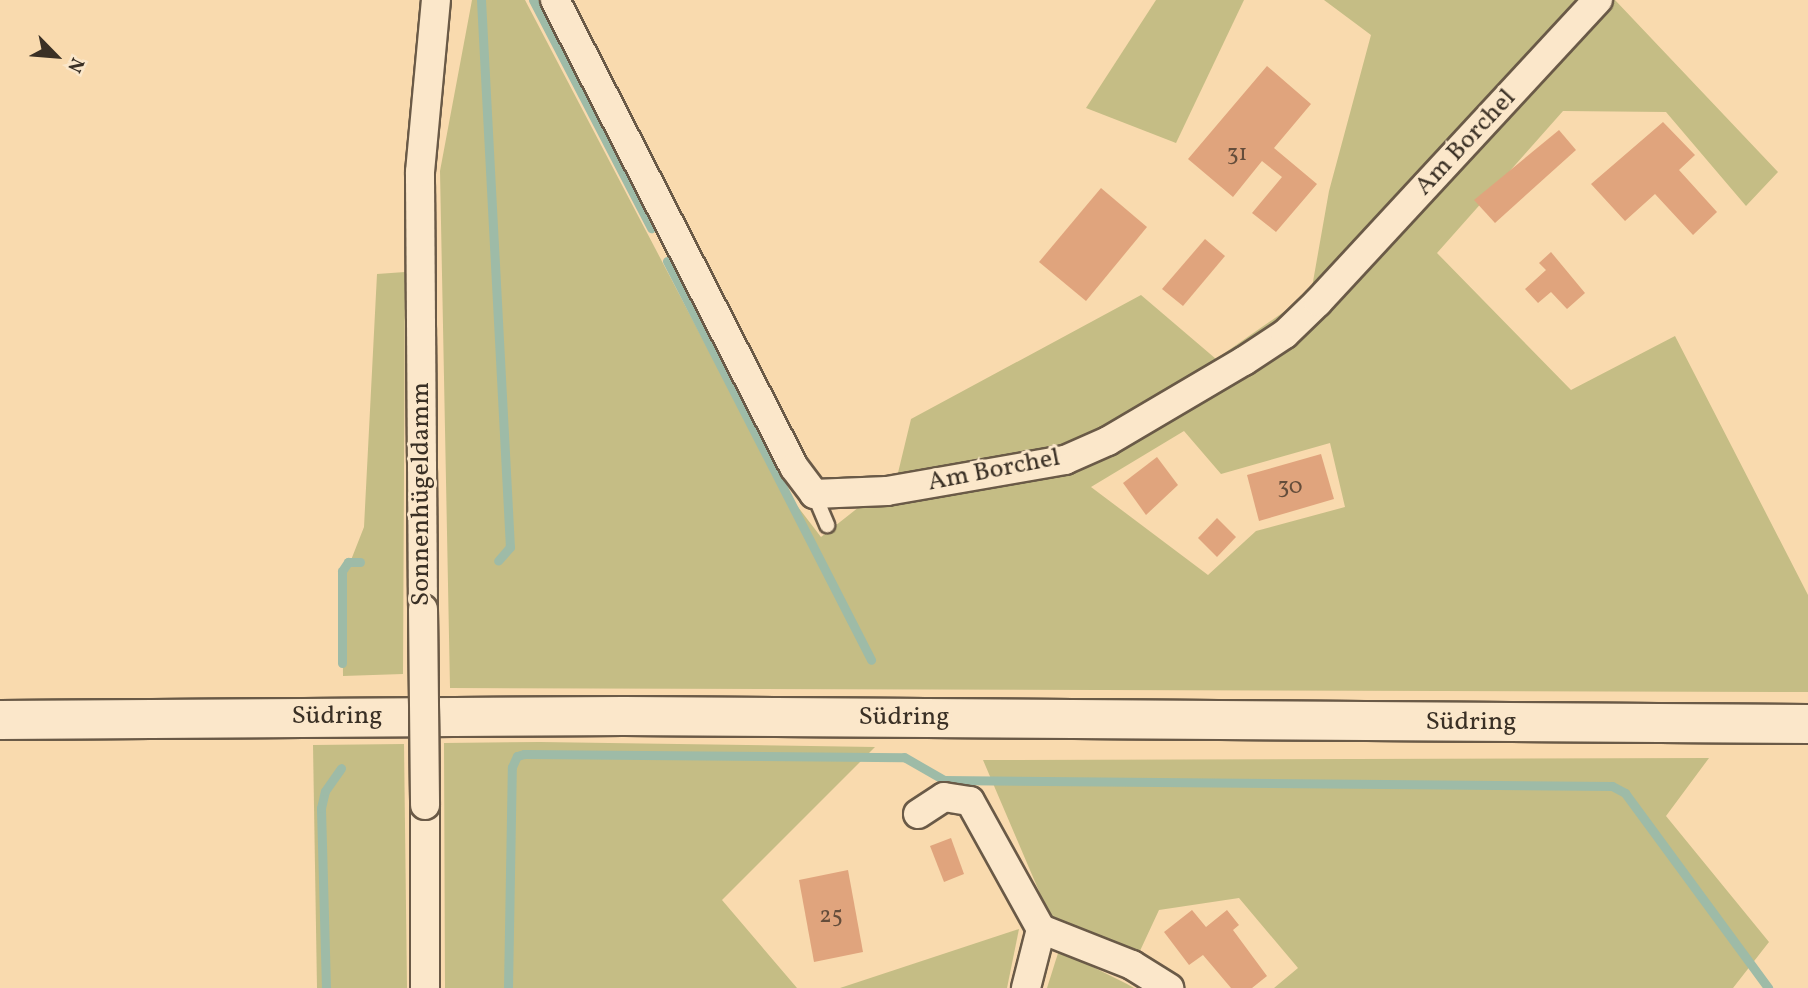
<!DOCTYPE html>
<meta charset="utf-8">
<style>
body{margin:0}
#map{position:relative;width:1808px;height:988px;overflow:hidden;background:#f9daae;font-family:Vollkorn,serif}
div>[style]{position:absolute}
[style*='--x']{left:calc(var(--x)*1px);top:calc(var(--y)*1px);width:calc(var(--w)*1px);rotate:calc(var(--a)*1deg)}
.green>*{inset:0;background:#c5bd85}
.stream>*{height:9px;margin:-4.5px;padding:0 4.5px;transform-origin:4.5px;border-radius:4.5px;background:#9ebba7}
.building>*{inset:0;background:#e0a47d}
.roads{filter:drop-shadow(2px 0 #6a5a47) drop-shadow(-2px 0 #6a5a47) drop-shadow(0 2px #6a5a47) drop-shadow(0 -2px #6a5a47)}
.service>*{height:14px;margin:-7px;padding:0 7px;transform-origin:7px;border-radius:7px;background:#fbe7ca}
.minor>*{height:28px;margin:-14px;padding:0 14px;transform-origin:14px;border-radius:14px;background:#fbe7ca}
.secondary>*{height:38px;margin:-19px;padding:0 19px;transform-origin:19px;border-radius:19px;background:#fbe7ca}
.bridges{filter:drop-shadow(2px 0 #6a5a47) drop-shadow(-2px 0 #6a5a47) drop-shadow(0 2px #6a5a47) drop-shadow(0 -2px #6a5a47)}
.minor-bridge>*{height:28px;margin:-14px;padding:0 14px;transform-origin:14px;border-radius:14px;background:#fbe7ca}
span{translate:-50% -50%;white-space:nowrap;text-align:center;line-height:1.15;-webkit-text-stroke:6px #fbe7ca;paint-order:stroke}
.number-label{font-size:23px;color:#644d3b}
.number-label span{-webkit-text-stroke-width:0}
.street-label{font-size:26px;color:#3a3025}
.north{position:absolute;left:21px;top:21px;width:70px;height:70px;-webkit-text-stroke:5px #fbe7ca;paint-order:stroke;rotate:115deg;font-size:19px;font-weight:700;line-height:28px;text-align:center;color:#3a3025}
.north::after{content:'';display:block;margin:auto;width:24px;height:32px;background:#3a3025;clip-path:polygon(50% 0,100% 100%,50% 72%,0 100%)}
</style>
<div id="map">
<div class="green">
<i style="clip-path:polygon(evenodd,472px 0,525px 0,775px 477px,821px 537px,897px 477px,911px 419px,1141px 295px,1216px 359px,1311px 293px,1329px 191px,1371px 35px,1324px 0,1615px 0,1778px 172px,1746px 206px,1666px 112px,1563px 111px,1437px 253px,1571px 390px,1675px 336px,1808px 595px,1808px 692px,450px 688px,440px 171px,472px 0,1184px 431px,1221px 474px,1330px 443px,1345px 507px,1256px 531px,1208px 575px,1091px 487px,1184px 431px)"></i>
<i style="clip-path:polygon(1156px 0,1244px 0,1176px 143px,1086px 108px)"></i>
<i style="clip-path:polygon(405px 272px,403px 674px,343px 676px,342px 583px,364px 527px,377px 274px)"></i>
<i style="clip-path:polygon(540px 742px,875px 747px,722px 900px,797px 988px,445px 988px,444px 743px)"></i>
<i style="clip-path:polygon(404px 744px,407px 988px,317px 988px,313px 745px)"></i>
<i style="clip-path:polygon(1709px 758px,1666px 816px,1769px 942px,1733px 988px,1274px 988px,1298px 968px,1239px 898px,1159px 910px,1139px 953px,1050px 917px,983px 760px)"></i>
<i style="clip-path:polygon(1019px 929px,1007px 988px,840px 988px)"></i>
<i style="clip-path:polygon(1059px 950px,1127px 984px,1134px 988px,1047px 988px)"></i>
</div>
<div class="stream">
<i style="--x:481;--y:0;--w:548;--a:86.97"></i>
<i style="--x:510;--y:547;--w:18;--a:131"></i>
<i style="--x:533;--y:0;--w:257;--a:62.6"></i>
<i style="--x:667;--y:261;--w:448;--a:62.9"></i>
<i style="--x:342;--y:663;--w:92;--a:-90"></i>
<i style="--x:342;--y:571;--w:11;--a:-56"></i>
<i style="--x:348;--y:562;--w:12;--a:0"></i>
<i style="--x:326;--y:988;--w:180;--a:-91.6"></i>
<i style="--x:321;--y:808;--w:17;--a:-77"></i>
<i style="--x:325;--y:791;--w:28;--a:-55"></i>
<i style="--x:508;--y:988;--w:221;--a:-89"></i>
<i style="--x:512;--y:767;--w:12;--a:-66"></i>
<i style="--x:517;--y:756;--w:7;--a:-16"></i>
<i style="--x:524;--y:754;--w:380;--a:0.5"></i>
<i style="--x:904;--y:757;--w:46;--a:29.9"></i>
<i style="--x:944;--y:780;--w:668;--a:0.51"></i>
<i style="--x:1612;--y:786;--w:15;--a:28"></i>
<i style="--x:1625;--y:793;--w:242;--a:53.7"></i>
</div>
<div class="building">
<i style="clip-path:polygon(1267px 66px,1311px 104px,1274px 148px,1317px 184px,1276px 232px,1252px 213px,1282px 177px,1262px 161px,1233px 197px,1188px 159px)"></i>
<i style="clip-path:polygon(1663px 122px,1695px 155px,1679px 170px,1717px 212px,1693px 235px,1655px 194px,1625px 221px,1591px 184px)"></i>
<i style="clip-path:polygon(1559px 130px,1576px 150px,1495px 223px,1474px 200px)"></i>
<i style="clip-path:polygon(1101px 188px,1147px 227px,1086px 301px,1039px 262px)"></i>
<i style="clip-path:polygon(1205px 239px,1225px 256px,1183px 306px,1162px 289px)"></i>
<i style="clip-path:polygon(1551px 252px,1585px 293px,1567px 309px,1551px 292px,1538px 303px,1525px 289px,1546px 270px,1539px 263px)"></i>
<i style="clip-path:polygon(1321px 454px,1334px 499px,1259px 521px,1247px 475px)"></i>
<i style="clip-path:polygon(1157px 457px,1178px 485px,1146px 515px,1123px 483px)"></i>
<i style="clip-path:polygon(1217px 518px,1236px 537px,1217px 557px,1198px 538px)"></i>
<i style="clip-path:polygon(951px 838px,964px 874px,944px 882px,930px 846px)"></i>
<i style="clip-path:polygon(848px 870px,863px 952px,814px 962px,799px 880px)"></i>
<i style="clip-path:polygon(1192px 910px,1206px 927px,1227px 910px,1239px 925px,1233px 930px,1267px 976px,1252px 988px,1231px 988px,1203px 955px,1189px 965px,1164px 932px)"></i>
</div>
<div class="roads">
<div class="service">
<i style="--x:814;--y:494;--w:34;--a:67"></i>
</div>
<div class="minor">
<i style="--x:555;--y:0;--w:525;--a:62.9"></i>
<i style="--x:794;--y:467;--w:34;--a:53"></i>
<i style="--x:814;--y:494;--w:73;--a:-2.4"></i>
<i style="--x:887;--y:491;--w:181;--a:-9.9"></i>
<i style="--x:1065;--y:460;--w:47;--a:-23.8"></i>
<i style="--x:1108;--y:441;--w:158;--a:-30.5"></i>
<i style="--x:1244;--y:361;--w:49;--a:-33.4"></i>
<i style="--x:1285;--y:334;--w:46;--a:-44.1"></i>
<i style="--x:1318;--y:302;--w:412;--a:-47.2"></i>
<i style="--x:423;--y:609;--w:437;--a:-90.4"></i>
<i style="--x:420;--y:172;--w:173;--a:-84.7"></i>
<i style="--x:425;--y:805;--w:183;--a:90"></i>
<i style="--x:918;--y:814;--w:31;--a:-33"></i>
<i style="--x:944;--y:797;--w:26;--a:9"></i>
<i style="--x:970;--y:801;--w:146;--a:61"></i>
<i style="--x:1041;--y:929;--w:61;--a:104.3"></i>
<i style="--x:1041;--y:929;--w:98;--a:21.6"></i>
<i style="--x:1132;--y:965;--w:44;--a:31.9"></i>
</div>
<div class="secondary">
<i style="--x:0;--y:720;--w:624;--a:-0.37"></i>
<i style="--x:624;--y:716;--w:1184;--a:0.39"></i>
</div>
</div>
<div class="bridges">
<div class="minor-bridge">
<i style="--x:423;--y:609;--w:196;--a:89.4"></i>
</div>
</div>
<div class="number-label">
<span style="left:1237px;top:154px">31</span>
<span style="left:1290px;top:487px">30</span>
<span style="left:831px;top:916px">25</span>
</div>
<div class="street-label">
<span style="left:1466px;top:143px;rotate:-47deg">Am Borchel</span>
<span style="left:994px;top:471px;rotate:-11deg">Am Borchel</span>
<span style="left:422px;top:494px;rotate:-90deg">Sonnenhügeldamm</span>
<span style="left:337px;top:717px">Südring</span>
<span style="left:904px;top:718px">Südring</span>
<span style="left:1471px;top:723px">Südring</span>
</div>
<div class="north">N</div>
</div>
